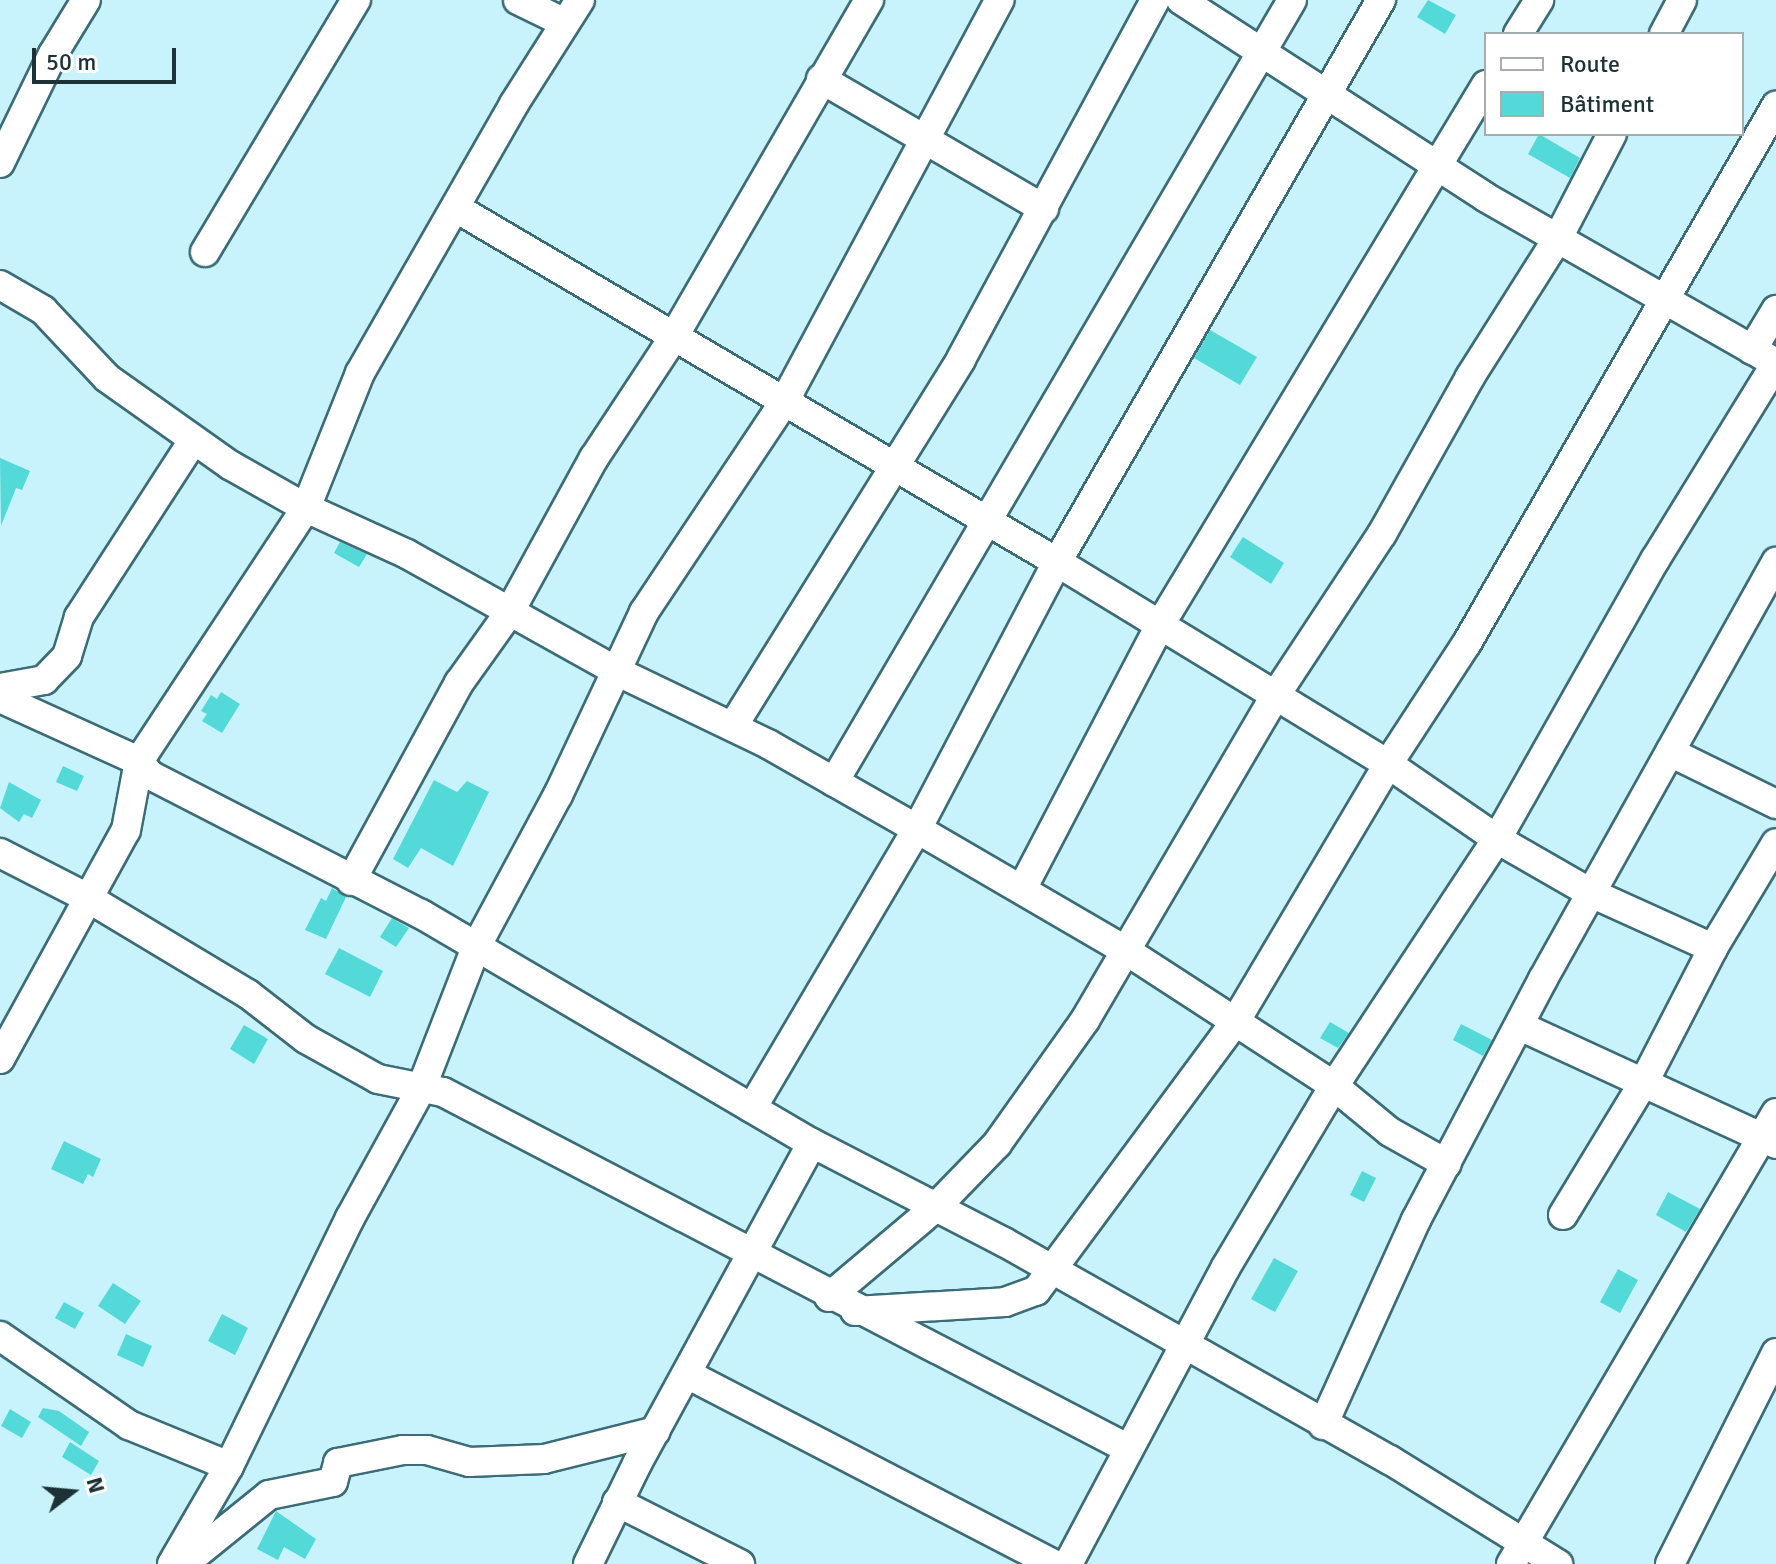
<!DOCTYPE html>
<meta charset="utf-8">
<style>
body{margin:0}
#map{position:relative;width:1776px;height:1564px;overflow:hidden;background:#c8f2fc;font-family:Signika,sans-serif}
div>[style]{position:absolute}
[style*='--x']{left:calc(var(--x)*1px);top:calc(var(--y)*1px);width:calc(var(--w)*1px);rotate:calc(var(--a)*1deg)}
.building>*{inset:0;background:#53dad8}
.roads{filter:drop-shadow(2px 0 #3b6c77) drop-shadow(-2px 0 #3b6c77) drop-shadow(0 2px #3b6c77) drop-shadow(0 -2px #3b6c77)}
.minor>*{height:28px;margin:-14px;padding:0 14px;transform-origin:14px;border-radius:14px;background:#fff}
span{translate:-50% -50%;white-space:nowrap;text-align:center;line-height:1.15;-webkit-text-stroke:6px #fff;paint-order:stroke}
.legend{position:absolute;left:1484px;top:32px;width:260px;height:104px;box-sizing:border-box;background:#fff;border:2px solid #a5adaf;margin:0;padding:10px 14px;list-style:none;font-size:24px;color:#1d3237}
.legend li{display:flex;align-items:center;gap:16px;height:40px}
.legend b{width:40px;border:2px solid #a5adaf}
.north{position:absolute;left:32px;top:1452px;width:80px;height:80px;-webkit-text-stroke:6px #fff;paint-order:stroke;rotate:74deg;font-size:22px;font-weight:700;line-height:32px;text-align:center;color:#1d3237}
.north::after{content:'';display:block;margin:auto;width:28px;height:36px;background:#1d3237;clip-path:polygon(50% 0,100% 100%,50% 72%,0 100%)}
.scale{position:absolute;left:32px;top:48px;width:144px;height:36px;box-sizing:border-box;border:4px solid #1d3237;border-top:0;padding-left:10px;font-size:24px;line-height:28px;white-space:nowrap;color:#1d3237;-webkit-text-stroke:6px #fff;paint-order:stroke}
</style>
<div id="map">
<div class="building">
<i style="clip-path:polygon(1428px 0,1456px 15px,1445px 34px,1417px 17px)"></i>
<i style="clip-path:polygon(1539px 134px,1580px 158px,1570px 178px,1528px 154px)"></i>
<i style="clip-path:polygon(1210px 330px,1257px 357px,1240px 385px,1194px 358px)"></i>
<i style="clip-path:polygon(0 458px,30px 471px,22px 490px,16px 488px,1px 526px)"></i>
<i style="clip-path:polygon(1243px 537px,1284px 563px,1271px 584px,1230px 557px)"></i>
<i style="clip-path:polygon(340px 542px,367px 554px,359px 567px,334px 553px)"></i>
<i style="clip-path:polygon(221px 692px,240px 704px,222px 733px,202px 721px,207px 714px,201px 711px,211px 695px,217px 699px)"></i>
<i style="clip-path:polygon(63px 766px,84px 776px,77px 791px,56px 782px)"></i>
<i style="clip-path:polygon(434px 780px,457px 792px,467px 781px,489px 792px,453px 866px,421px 848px,408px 868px,393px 859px)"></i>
<i style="clip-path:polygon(9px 782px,41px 800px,32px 818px,24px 814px,19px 822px,0 808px)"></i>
<i style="clip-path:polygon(332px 888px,346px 897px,326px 939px,305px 930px,321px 898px,326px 901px)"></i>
<i style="clip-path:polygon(392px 918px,409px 928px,396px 947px,380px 937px)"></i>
<i style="clip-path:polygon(339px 948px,383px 971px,370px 997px,325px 974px)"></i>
<i style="clip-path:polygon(1330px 1022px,1349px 1033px,1338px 1048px,1320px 1038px)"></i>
<i style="clip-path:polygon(1461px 1024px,1492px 1040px,1483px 1056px,1453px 1040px)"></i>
<i style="clip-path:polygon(244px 1025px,268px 1039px,254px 1064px,230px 1049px)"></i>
<i style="clip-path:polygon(64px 1141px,101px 1159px,93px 1177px,88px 1174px,83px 1184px,51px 1169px)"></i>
<i style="clip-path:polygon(1362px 1171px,1376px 1178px,1364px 1202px,1350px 1195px)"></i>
<i style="clip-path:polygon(1668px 1192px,1700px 1209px,1686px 1232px,1656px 1215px)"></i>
<i style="clip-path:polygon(1274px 1258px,1298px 1271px,1275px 1312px,1251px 1299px)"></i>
<i style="clip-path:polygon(1618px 1269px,1638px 1280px,1620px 1313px,1600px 1302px)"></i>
<i style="clip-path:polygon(113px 1283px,141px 1301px,125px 1324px,98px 1306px)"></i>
<i style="clip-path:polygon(64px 1302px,84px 1313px,75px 1329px,55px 1318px)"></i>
<i style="clip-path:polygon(222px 1314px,248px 1328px,235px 1355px,208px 1341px)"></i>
<i style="clip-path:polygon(126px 1334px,152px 1346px,143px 1367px,117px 1355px)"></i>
<i style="clip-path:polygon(43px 1408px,59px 1411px,89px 1432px,81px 1446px,38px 1417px)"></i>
<i style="clip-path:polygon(10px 1409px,31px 1422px,22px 1438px,1px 1426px)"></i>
<i style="clip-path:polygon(70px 1442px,99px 1461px,91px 1475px,62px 1457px)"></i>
<i style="clip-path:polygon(276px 1511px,316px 1539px,305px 1559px,284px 1547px,278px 1560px,257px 1549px)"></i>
</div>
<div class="roads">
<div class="minor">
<i style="--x:518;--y:0;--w:52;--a:26.1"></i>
<i style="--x:1181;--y:0;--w:362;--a:32.9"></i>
<i style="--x:1485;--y:197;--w:335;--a:29.7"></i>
<i style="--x:1518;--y:34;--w:40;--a:-58"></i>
<i style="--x:1664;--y:34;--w:38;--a:-62"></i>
<i style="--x:821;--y:79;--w:258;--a:30.2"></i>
<i style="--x:0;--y:163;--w:121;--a:-64.1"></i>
<i style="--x:53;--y:54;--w:63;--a:-58.6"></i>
<i style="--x:456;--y:208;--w:698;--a:30.5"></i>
<i style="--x:1057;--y:562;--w:388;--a:31.4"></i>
<i style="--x:1388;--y:764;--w:132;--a:34.5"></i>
<i style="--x:1497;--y:839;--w:108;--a:29.9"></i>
<i style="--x:1591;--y:893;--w:134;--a:24.3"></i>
<i style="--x:205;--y:252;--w:294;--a:-59.1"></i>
<i style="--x:0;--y:285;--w:50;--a:30.2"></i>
<i style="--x:43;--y:310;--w:93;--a:46.7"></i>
<i style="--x:107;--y:378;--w:151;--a:35.3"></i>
<i style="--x:230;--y:465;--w:87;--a:29.5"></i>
<i style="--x:306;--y:508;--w:111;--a:24.5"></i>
<i style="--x:407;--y:554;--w:242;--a:29.2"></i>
<i style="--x:618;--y:672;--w:166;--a:25.6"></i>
<i style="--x:768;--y:744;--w:172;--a:29.7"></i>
<i style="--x:917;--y:829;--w:244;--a:30.2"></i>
<i style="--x:1128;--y:952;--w:246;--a:33"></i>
<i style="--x:1334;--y:1086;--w:72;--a:39.4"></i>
<i style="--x:1390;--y:1132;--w:65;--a:29.3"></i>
<i style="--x:1752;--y:350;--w:47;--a:-59"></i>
<i style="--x:0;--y:688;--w:45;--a:-10.3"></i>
<i style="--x:44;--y:680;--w:33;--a:-46"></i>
<i style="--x:67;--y:656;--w:41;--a:-72.9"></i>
<i style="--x:79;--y:617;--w:210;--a:-57.1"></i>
<i style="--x:0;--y:698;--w:153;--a:24.4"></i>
<i style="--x:139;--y:761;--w:18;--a:52"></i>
<i style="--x:150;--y:775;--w:305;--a:27.2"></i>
<i style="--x:421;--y:914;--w:453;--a:30.4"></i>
<i style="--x:812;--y:1143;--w:216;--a:27.3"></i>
<i style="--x:1004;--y:1242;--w:443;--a:29.5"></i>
<i style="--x:1390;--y:1460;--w:198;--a:31.8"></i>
<i style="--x:733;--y:726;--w:432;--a:-58.1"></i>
<i style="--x:961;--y:359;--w:408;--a:-61.6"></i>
<i style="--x:1670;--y:752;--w:118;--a:26.1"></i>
<i style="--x:834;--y:782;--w:906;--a:-59.64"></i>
<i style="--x:0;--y:853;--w:99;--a:27.1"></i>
<i style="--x:88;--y:898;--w:187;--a:31"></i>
<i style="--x:248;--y:994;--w:73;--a:37.8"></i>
<i style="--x:306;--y:1039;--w:82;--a:29.1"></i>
<i style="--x:378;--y:1079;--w:66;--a:11.3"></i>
<i style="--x:443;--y:1092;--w:771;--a:27.5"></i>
<i style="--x:351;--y:881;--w:226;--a:-61.4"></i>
<i style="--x:459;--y:683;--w:86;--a:-54.5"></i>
<i style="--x:509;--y:613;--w:177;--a:-61.3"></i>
<i style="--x:594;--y:458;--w:144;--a:-56.6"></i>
<i style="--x:673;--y:338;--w:391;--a:-59.9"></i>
<i style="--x:1022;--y:889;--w:298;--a:-62.4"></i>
<i style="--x:1160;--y:625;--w:631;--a:-58.88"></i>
<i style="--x:1522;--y:1027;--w:280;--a:24.7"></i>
<i style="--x:0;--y:1059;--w:261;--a:-61.2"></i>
<i style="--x:126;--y:830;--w:70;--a:-79.3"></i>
<i style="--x:139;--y:761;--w:303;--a:-56.6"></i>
<i style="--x:306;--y:508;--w:145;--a:-68.2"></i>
<i style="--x:360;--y:373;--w:310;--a:-60.2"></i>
<i style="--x:514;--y:104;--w:123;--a:-57.6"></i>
<i style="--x:752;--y:1108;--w:324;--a:-59.4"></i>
<i style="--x:917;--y:829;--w:301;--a:-62.3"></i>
<i style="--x:1057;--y:562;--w:649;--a:-60.04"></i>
<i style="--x:1563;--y:1215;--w:158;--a:-58.7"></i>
<i style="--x:1645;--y:1080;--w:148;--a:-62.7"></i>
<i style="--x:1713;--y:948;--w:122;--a:-59"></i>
<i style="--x:829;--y:1297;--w:140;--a:-40.1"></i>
<i style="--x:936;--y:1207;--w:88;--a:-45.9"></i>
<i style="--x:997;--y:1144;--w:152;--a:-54.6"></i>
<i style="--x:1085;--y:1020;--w:376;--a:-59.6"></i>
<i style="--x:1275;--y:696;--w:194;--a:-56.6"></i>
<i style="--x:1382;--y:534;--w:180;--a:-60.7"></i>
<i style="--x:1470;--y:377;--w:165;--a:-57.7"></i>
<i style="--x:1558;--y:238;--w:117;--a:-62.6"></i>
<i style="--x:855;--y:1311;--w:150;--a:-3.4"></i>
<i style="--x:1005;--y:1302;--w:33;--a:-20"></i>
<i style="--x:1036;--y:1291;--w:335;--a:-53.5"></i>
<i style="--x:1235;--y:1022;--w:300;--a:-59.3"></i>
<i style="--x:1388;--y:764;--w:145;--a:-56.9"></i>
<i style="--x:1467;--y:643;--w:620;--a:-60.08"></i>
<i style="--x:0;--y:1336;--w:157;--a:34.6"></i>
<i style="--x:129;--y:1425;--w:108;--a:22.3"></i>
<i style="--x:687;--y:1374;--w:412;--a:27.4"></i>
<i style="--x:1323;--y:1425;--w:225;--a:-65.6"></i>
<i style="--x:1416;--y:1220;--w:272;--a:-62.2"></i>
<i style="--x:1543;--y:979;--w:478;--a:-60.8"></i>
<i style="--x:617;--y:1502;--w:138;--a:26.8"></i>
<i style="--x:177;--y:1560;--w:20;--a:-18"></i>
<i style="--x:196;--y:1554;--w:94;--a:-38.9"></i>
<i style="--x:269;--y:1495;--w:65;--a:-11.5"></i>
<i style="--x:333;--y:1482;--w:20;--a:-75"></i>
<i style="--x:338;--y:1463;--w:66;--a:-11.3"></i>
<i style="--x:403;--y:1450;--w:24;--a:0"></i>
<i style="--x:427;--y:1450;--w:44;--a:15.9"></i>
<i style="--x:469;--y:1462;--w:75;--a:-2.3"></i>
<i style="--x:544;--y:1459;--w:115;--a:-14"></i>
<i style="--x:172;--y:1564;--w:113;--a:-59.8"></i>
<i style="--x:229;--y:1466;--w:276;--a:-64"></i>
<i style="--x:350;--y:1218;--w:147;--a:-61.2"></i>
<i style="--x:421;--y:1089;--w:152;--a:-68.8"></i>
<i style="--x:476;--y:947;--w:173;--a:-61.7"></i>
<i style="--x:558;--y:795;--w:202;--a:-64.8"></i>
<i style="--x:644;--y:612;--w:252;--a:-56.3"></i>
<i style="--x:784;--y:402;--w:456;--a:-61.8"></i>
<i style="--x:588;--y:1564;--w:114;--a:-63.9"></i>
<i style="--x:638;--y:1462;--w:363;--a:-61.4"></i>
<i style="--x:1068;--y:1564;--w:336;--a:-62"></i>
<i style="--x:1226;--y:1267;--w:211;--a:-59.2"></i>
<i style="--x:1334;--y:1086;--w:296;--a:-56.6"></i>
<i style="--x:1497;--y:839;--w:321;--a:-60.5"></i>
<i style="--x:1655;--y:560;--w:231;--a:-58.4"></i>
<i style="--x:1511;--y:1564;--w:523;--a:-59.56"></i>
<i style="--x:1670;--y:1564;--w:236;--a:-63.3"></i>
</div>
</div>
<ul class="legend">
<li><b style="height:10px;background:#fff"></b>Route</li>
<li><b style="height:22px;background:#53dad8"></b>Bâtiment</li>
</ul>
<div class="north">N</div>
<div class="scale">50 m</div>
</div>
